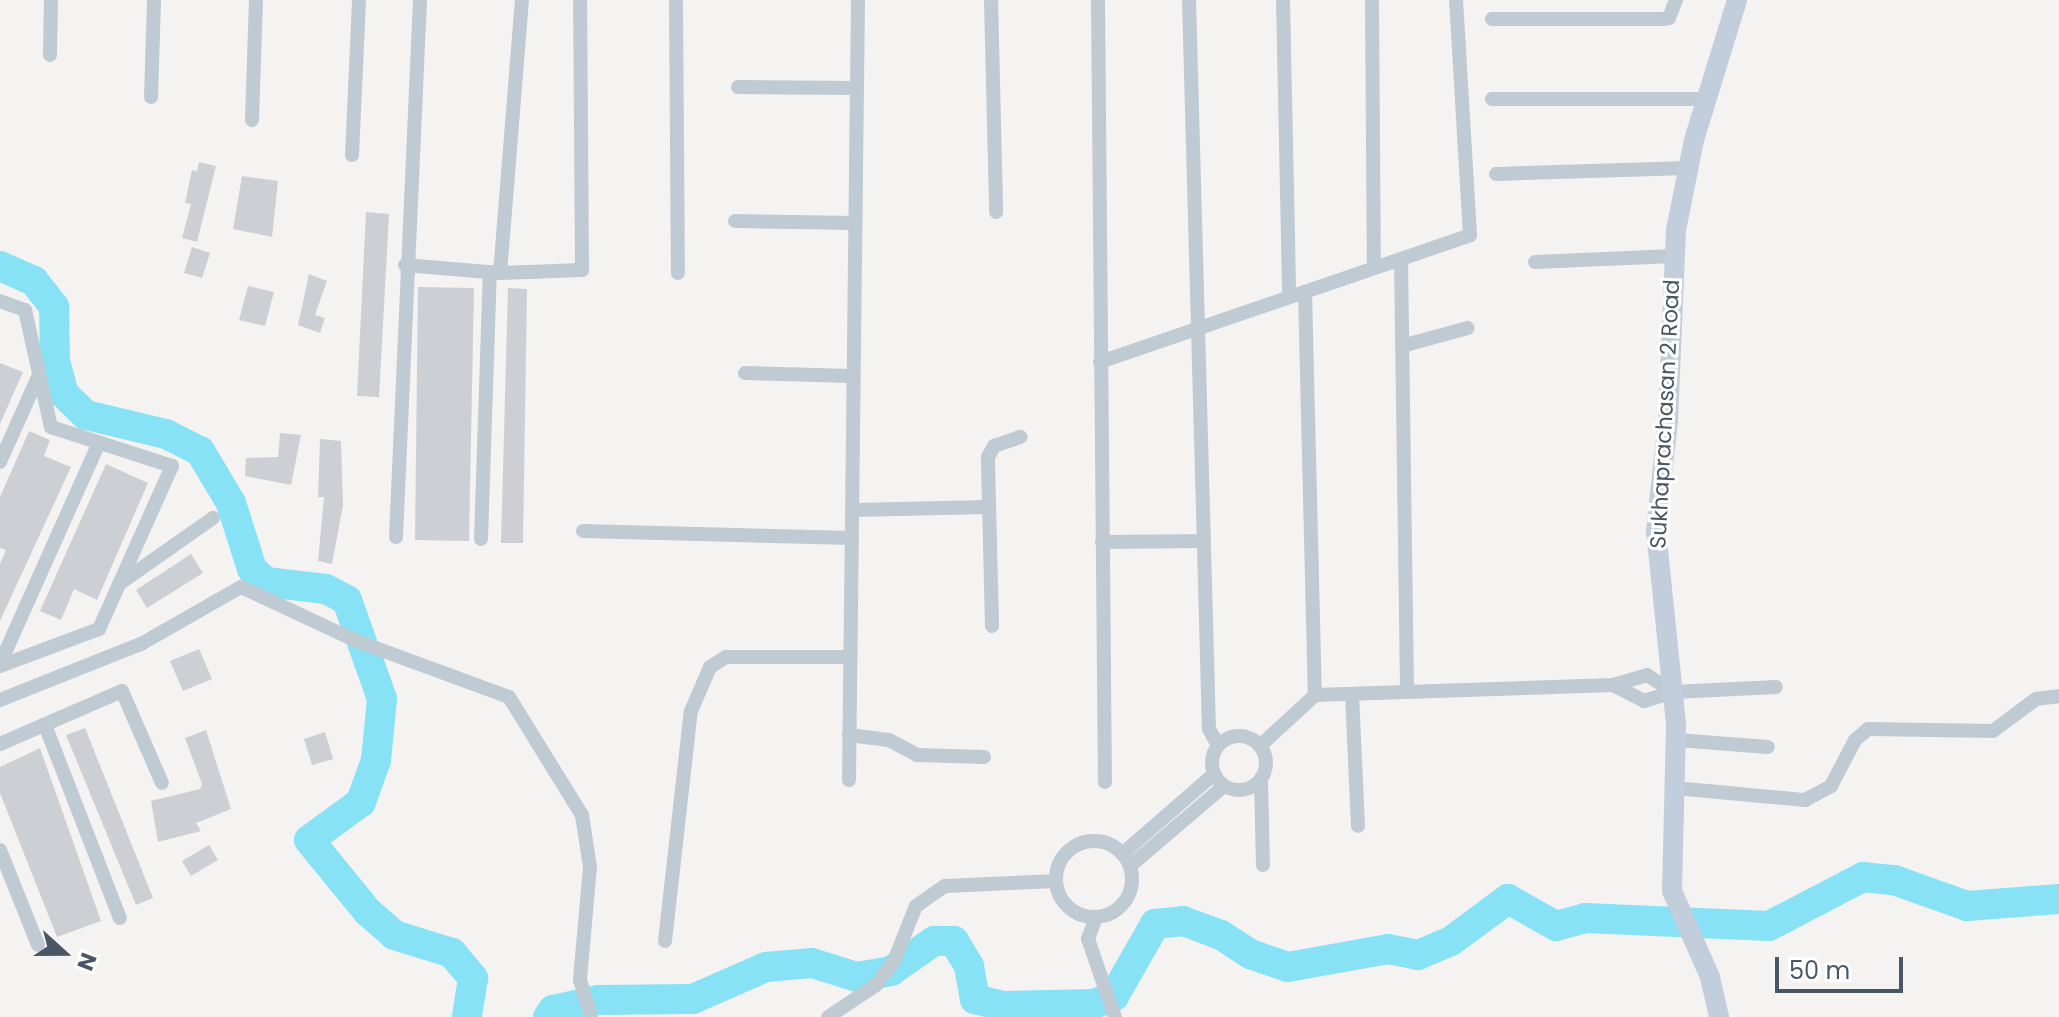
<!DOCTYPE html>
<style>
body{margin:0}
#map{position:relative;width:2059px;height:1017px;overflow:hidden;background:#f5f2f2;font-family:Poppins,sans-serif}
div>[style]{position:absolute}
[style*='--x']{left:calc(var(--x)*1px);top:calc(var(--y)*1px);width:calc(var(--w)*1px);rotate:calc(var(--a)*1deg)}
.river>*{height:30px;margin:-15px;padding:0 15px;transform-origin:15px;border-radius:15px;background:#87e2f6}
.building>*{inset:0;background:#ccd0d5}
.street>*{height:14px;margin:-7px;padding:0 7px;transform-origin:7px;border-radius:7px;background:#bfcad3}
.street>.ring{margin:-7px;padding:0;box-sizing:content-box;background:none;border:14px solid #bfcad3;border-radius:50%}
.secondary>*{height:20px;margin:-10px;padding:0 10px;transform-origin:10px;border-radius:10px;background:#c2cedb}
span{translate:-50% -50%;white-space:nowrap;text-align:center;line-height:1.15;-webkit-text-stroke:6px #fff;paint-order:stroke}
.street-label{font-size:22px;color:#485763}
.north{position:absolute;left:24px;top:913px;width:80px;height:80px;-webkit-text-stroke:6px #fff;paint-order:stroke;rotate:111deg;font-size:22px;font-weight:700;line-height:32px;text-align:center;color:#485763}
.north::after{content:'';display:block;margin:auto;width:28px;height:36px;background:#485763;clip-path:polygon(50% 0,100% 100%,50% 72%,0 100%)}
.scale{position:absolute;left:1775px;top:957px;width:128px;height:36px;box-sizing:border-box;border:4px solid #485763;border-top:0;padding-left:10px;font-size:24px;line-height:28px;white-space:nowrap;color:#485763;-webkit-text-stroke:6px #fff;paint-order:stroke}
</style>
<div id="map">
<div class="river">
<i style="--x:0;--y:266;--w:37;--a:24"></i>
<i style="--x:34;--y:281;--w:33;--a:52"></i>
<i style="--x:54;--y:307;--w:54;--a:88.9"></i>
<i style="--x:55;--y:361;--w:34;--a:75"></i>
<i style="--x:64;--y:394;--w:30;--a:44"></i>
<i style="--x:86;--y:415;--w:82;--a:13.4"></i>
<i style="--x:166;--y:434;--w:38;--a:27"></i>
<i style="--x:200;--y:451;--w:61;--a:59.2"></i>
<i style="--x:231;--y:503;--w:69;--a:72.3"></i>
<i style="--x:252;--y:569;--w:19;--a:43"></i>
<i style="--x:266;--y:582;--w:60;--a:6.7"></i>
<i style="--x:326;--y:589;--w:24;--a:28"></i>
<i style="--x:347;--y:600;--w:105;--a:70.5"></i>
<i style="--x:382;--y:699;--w:61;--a:95.6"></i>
<i style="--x:376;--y:760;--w:45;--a:109.7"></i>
<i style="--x:361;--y:802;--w:64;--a:143.8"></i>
<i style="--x:309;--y:840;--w:93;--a:50.7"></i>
<i style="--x:368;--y:912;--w:35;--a:41"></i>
<i style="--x:394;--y:935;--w:61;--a:17.2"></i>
<i style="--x:452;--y:953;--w:33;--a:50"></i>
<i style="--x:473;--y:978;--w:39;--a:99"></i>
<i style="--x:548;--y:1017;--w:9;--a:-54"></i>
<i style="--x:553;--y:1010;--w:46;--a:-12.5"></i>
<i style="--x:598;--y:1000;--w:95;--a:-0.6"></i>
<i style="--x:693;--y:999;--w:80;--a:-23.7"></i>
<i style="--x:766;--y:967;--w:46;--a:-5"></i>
<i style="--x:812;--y:963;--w:47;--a:17.3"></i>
<i style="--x:857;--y:977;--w:35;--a:-10"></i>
<i style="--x:891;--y:971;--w:52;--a:-34.9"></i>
<i style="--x:934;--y:941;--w:20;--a:0"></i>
<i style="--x:954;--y:941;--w:29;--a:59"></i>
<i style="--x:969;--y:966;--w:34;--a:80"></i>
<i style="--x:975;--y:999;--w:30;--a:14"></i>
<i style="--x:1004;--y:1006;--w:90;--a:-1.3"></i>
<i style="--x:1094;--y:1004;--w:22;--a:-22"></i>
<i style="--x:1114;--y:996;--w:83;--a:-60.3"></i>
<i style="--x:1155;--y:924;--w:28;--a:-6"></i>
<i style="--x:1183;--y:921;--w:40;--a:20.2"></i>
<i style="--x:1221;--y:935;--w:35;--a:33"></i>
<i style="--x:1250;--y:954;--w:40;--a:18.9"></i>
<i style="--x:1288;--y:967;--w:102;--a:-10.2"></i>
<i style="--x:1388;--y:949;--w:31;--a:11"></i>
<i style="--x:1418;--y:955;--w:36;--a:-23"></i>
<i style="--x:1451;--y:941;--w:71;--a:-36.4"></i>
<i style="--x:1508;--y:899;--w:55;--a:29.4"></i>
<i style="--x:1556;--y:926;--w:30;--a:-15"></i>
<i style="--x:1585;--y:918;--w:184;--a:2.5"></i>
<i style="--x:1769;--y:926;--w:106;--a:-27.5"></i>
<i style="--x:1863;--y:877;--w:31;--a:6"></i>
<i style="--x:1894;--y:880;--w:77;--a:19.6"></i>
<i style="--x:1967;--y:906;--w:92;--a:-4.4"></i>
</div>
<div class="building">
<i style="clip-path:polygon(199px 162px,216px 166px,197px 242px,182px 238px,191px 204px,185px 203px,192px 170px,197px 171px)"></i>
<i style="clip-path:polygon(242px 176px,278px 181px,272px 237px,233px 229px)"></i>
<i style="clip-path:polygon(366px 212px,389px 214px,379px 397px,357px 396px)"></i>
<i style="clip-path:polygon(192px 247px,210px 253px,202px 278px,184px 273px)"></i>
<i style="clip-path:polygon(309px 274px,327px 281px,315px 315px,325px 318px,320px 333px,298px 325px)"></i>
<i style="clip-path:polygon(248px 286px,274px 292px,265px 326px,239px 320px)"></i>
<i style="clip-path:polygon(418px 287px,474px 288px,469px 541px,415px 540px)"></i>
<i style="clip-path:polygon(508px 288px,527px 289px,523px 543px,501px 543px)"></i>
<i style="clip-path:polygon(0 363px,23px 372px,0 424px)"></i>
<i style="clip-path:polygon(29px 431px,50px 440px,44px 456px,71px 467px,0 621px,0 564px,6px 550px,0 548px,0 497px)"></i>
<i style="clip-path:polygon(280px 433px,301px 435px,291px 485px,245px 476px,246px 458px,278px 457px)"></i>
<i style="clip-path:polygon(320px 439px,341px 441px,343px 505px,332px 564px,318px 561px,324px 497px,318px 497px)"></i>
<i style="clip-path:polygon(106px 464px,148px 483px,97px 600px,74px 589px,61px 620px,40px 611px)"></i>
<i style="clip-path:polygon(191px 554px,203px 573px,147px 608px,136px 590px)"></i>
<i style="clip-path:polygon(199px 649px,212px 679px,183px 691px,170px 661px)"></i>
<i style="clip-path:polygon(85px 728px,153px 898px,136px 905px,66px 735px)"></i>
<i style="clip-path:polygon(206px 730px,231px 809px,196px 823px,201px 831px,158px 842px,151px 801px,200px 789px,202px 784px,185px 738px)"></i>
<i style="clip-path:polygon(325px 732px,333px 759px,312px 765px,304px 739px)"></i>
<i style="clip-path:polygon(40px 748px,101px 921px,57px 937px,0 793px,0 767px)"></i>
<i style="clip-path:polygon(209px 845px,218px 860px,191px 876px,182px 861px)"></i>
</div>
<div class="street">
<i style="--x:676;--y:0;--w:273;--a:89.6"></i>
<i style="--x:991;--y:0;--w:212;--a:88.6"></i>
<i style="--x:1098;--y:0;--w:782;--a:89.49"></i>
<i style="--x:1189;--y:0;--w:729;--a:88.43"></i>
<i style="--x:1209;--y:729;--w:18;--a:61"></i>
<i style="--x:1283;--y:0;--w:297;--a:88.8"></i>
<i style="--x:1372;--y:0;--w:268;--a:89.6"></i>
<i style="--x:1492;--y:19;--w:171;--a:0"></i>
<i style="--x:1663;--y:19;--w:6;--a:-9"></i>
<i style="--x:1669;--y:18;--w:19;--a:-69"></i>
<i style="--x:50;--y:55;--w:55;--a:-89"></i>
<i style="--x:738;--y:87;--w:119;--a:0.5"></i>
<i style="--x:151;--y:97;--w:97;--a:-88.2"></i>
<i style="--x:1492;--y:99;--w:215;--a:0"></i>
<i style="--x:252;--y:120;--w:120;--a:-88.1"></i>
<i style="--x:352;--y:155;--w:155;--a:-87.4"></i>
<i style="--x:1496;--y:174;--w:192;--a:-1.8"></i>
<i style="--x:735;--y:221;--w:119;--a:1"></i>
<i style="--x:1401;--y:259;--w:433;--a:89.2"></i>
<i style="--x:1535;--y:262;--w:139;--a:-2.5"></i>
<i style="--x:405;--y:265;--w:95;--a:4.8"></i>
<i style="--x:500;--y:273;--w:82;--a:-2.1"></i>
<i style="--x:582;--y:270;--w:270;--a:-90.4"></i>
<i style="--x:500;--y:273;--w:274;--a:-85.4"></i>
<i style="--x:1305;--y:292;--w:403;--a:88.6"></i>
<i style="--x:0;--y:301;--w:27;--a:20"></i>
<i style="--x:25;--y:310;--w:120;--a:77.5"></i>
<i style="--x:51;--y:427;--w:127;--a:17.9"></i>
<i style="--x:172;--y:466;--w:179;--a:114.1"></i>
<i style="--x:99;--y:629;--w:106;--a:159.5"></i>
<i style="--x:1402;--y:346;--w:68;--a:-15.3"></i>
<i style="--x:1100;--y:362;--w:391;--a:-18.9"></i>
<i style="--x:1470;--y:235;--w:235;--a:-93.4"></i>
<i style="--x:745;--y:373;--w:107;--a:1.6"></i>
<i style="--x:0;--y:462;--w:95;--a:-65.9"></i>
<i style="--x:853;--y:510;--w:134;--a:-1.3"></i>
<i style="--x:583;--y:531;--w:269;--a:1.5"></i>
<i style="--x:396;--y:537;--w:538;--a:-87.44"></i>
<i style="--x:481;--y:539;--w:267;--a:-88.1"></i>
<i style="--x:1102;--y:542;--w:102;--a:-0.6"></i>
<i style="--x:119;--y:584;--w:115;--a:-35.1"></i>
<i style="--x:992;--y:626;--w:169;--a:-91.4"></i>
<i style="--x:988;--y:457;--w:13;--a:-61"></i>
<i style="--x:994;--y:446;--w:28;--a:-19"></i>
<i style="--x:0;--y:664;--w:242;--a:-65.9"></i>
<i style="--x:1613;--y:685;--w:35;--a:27"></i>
<i style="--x:1644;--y:701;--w:30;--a:-17"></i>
<i style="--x:1673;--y:692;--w:103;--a:-2.8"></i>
<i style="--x:1352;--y:694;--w:132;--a:87.4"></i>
<i style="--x:0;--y:700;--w:152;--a:-21.7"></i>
<i style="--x:141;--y:644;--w:115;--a:-29.7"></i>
<i style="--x:241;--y:587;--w:125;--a:25.1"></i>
<i style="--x:354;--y:640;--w:165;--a:20.2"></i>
<i style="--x:509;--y:697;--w:139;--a:58.3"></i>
<i style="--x:582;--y:815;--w:53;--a:81.3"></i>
<i style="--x:590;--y:867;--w:113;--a:95.1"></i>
<i style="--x:580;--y:980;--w:39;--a:73"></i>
<i style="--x:45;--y:725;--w:207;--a:68.8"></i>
<i style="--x:849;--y:735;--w:40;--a:7.1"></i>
<i style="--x:889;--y:740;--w:32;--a:28"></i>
<i style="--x:917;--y:755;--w:67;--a:1.7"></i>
<i class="ring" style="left:1212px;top:736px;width:40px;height:40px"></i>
<i style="--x:1677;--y:740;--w:91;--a:4.4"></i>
<i style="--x:0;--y:744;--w:133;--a:-23.5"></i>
<i style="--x:122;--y:691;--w:100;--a:66.5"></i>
<i style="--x:1260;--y:746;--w:75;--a:-42.8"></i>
<i style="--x:1315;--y:695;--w:298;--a:-1.9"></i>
<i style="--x:1613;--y:685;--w:35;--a:-16"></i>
<i style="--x:1647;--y:675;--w:31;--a:33"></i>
<i style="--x:1261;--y:779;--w:86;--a:88.7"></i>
<i style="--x:849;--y:780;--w:780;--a:-89.34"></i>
<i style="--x:1675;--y:788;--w:131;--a:5.3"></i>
<i style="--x:1805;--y:800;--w:30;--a:-28"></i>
<i style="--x:1831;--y:786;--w:52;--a:-62.4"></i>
<i style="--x:1855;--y:740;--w:17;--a:-40"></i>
<i style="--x:1868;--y:729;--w:125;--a:0.9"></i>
<i style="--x:1993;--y:731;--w:54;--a:-36.7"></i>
<i style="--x:2036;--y:699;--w:23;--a:-7"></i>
<i class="ring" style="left:1056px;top:841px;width:62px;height:62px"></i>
<i style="--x:0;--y:850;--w:102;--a:68.2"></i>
<i style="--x:1122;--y:854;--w:122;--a:-41"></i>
<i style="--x:1130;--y:866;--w:123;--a:-40.4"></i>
<i style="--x:1096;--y:917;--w:23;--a:110"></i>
<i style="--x:1088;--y:939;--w:83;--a:70.9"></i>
<i style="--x:665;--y:941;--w:231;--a:-83.6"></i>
<i style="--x:691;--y:711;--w:48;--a:-66.6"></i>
<i style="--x:710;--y:667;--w:19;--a:-32"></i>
<i style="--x:726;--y:657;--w:124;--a:0"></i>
<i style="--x:828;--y:1017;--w:58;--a:-33.7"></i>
<i style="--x:876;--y:985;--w:30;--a:-53"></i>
<i style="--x:894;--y:961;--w:59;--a:-68.2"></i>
<i style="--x:916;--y:906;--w:35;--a:-35"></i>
<i style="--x:945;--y:886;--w:111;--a:-2.6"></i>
</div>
<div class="secondary">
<i style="--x:1719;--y:1017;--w:41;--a:-102.7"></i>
<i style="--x:1710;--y:977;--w:94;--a:-113.8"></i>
<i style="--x:1672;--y:891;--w:167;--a:-88.6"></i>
<i style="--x:1676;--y:724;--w:194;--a:-95.9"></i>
<i style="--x:1656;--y:531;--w:111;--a:-83.8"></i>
<i style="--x:1668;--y:421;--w:191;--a:-87.6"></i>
<i style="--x:1676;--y:230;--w:92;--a:-78.7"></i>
<i style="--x:1694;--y:140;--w:146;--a:-72.9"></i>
</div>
<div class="street-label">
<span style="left:1665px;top:414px;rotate:-87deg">Sukhaprachasan 2 Road</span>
</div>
<div class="north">N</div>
<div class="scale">50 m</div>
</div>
